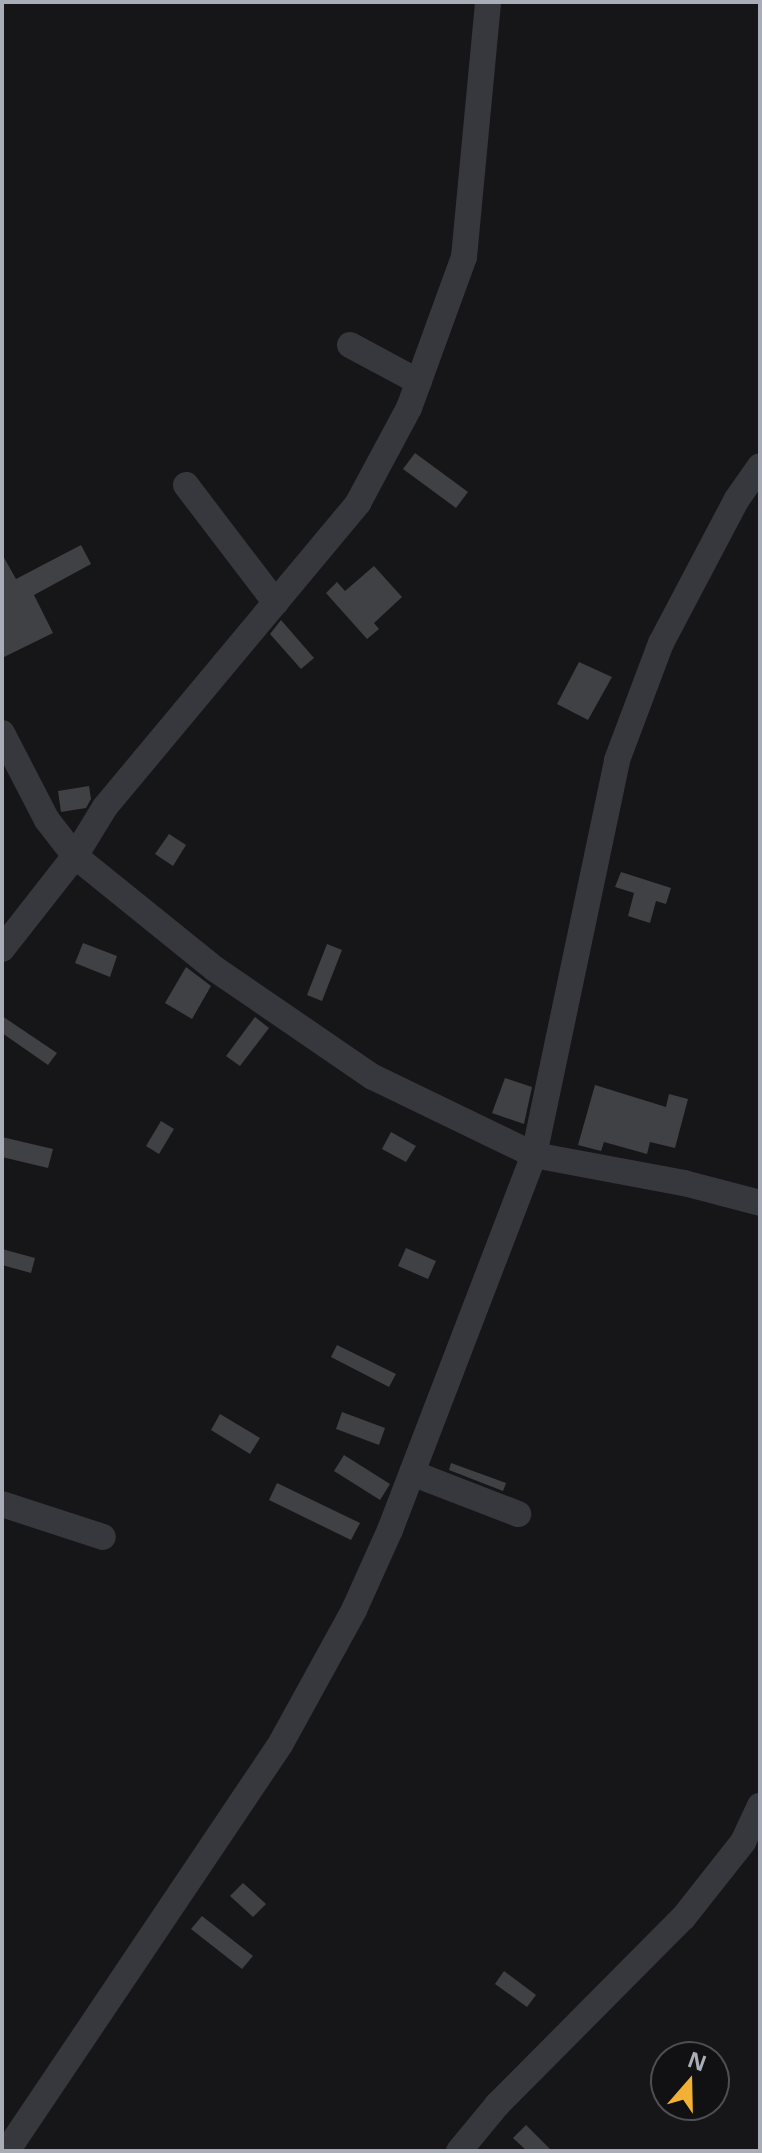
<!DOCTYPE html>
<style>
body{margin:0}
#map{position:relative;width:762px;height:2153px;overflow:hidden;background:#161618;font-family:"Noto Sans",sans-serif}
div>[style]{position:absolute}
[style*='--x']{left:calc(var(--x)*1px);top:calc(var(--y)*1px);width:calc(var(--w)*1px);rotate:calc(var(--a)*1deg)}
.building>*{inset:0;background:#404145}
.minor>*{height:26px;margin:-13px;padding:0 13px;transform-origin:13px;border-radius:13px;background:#37383d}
span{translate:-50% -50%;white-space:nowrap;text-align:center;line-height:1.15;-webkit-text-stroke:8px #111113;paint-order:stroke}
.frame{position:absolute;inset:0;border:4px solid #a8adb8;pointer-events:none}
.north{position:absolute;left:650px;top:2041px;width:80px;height:80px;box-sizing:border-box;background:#111113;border:2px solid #4d4f55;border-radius:50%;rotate:20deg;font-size:22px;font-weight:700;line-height:32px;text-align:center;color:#a8adb8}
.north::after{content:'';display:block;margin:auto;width:28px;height:36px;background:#f2b134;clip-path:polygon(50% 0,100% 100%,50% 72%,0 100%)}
</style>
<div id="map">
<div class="building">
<i style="clip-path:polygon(415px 453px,468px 492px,456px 508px,403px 469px)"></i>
<i style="clip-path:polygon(81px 545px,91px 564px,34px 595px,53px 633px,2px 658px,2px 554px,16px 579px)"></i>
<i style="clip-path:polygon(374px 566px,402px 597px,374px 623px,379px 629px,367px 639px,326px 593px,337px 582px,345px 591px)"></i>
<i style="clip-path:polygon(281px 620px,314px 658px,301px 669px,270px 634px)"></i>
<i style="clip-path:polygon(579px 662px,612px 677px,588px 720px,557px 704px)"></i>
<i style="clip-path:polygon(89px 786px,91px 799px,86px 808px,61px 812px,58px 791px)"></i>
<i style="clip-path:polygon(169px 834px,186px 845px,173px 866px,155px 854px)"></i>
<i style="clip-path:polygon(621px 872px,671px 888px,666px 904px,656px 901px,650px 923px,628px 916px,634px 893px,615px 887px)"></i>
<i style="clip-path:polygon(83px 943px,117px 956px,110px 977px,75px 963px)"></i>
<i style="clip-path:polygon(327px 944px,342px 950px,322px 1001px,307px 995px)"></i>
<i style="clip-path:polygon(186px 967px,211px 986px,192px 1019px,165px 1003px)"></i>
<i style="clip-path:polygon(2px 1016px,57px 1053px,48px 1065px,2px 1033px)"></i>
<i style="clip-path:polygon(255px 1017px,269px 1028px,240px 1066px,226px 1056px)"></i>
<i style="clip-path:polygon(505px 1078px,532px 1087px,524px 1124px,492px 1113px)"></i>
<i style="clip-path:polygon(595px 1085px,666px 1107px,669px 1094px,688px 1099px,675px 1148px,650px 1142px,647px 1154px,604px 1142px,601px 1151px,578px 1145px)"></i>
<i style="clip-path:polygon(161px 1121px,174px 1129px,159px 1154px,146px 1146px)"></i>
<i style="clip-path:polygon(391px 1132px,416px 1146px,406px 1162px,382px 1149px)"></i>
<i style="clip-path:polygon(2px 1137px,53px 1149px,48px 1168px,2px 1157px)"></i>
<i style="clip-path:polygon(406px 1248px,436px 1261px,428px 1279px,398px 1266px)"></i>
<i style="clip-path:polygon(2px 1249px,35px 1258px,31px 1273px,2px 1265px)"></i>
<i style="clip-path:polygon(337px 1345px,396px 1374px,389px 1387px,331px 1357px)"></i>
<i style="clip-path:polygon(342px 1412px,385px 1428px,379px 1445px,336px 1429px)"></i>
<i style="clip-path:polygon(220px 1414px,260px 1438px,250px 1454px,211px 1430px)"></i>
<i style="clip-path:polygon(344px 1455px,390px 1484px,380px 1500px,334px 1471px)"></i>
<i style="clip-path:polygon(451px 1463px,506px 1483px,503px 1491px,449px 1470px)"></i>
<i style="clip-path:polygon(277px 1483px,360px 1523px,351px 1540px,269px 1500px)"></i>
<i style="clip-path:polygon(243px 1883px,266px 1904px,253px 1917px,230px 1896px)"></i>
<i style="clip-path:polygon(202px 1916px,253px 1956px,242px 1969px,191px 1929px)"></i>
<i style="clip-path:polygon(504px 1971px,536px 1995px,527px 2007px,495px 1984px)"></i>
<i style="clip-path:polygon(526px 2125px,552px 2151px,527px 2151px,513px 2138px)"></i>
</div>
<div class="minor">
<i style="--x:350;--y:345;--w:78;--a:28.2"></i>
<i style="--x:186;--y:485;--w:148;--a:52.7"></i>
<i style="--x:2;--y:733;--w:98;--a:62.7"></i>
<i style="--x:47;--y:820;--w:46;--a:52.1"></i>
<i style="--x:75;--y:856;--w:57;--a:-58.5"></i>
<i style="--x:105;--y:807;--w:396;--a:-50.2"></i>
<i style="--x:358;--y:503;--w:108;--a:-61.8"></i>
<i style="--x:409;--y:408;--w:161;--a:-70"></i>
<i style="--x:464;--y:257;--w:256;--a:-84.6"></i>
<i style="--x:2;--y:949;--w:118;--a:-51.9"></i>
<i style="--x:75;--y:856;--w:180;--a:38.9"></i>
<i style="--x:215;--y:969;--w:191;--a:34.4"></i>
<i style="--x:373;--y:1077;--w:179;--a:25.8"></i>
<i style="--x:534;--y:1155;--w:153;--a:10.6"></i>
<i style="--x:684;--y:1183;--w:79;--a:14.7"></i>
<i style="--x:412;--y:1473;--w:114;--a:21.1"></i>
<i style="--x:2;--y:1504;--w:106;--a:18.1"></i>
<i style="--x:7;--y:2151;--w:491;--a:-56.1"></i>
<i style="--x:281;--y:1743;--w:152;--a:-61.2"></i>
<i style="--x:354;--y:1610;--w:88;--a:-65.8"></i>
<i style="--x:390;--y:1530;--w:402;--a:-69"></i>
<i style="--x:534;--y:1155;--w:404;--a:-78.1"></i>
<i style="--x:617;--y:760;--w:125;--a:-69.4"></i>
<i style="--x:661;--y:643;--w:163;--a:-62.2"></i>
<i style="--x:737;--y:499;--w:40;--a:-55.1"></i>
<i style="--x:459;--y:2151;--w:60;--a:-50.4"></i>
<i style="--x:497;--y:2105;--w:264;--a:-45.2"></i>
<i style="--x:683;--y:1918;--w:97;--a:-51.7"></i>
<i style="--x:743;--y:1842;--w:40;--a:-65"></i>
</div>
<div class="frame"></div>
<div class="north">N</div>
</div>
